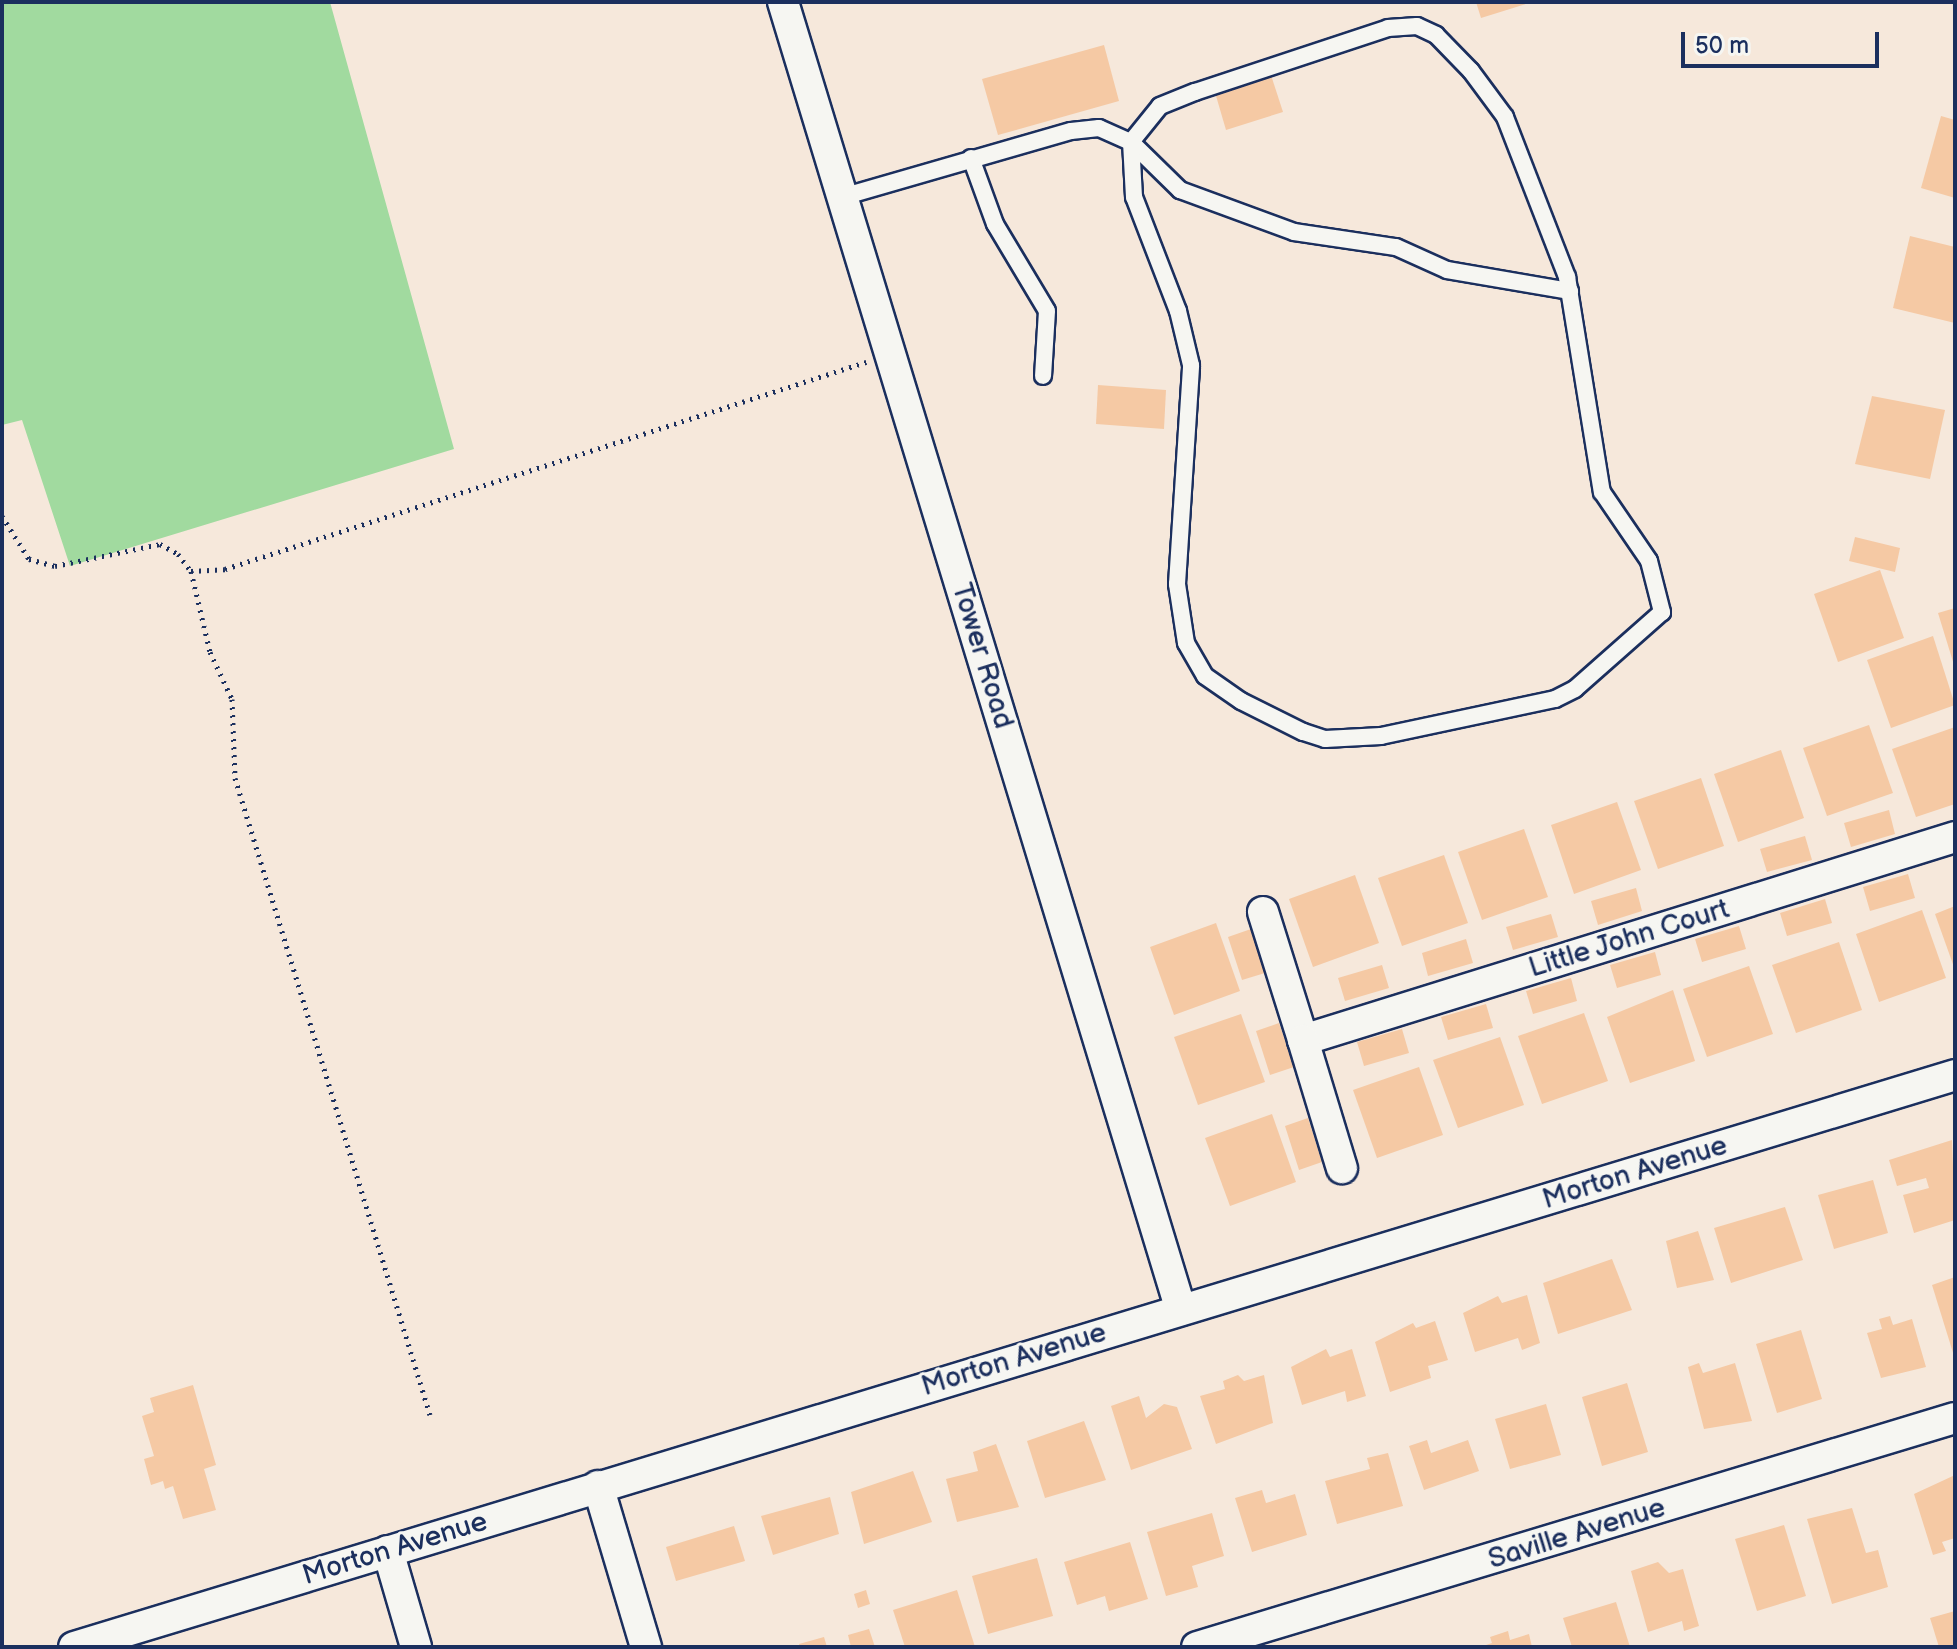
<!DOCTYPE html>
<style>
body{margin:0}
#map{position:relative;width:1957px;height:1649px;overflow:hidden;background:#f6e8db;font-family:"Balsamiq Sans",sans-serif}
div>[style]{position:absolute}
[style*='--x']{left:calc(var(--x)*1px);top:calc(var(--y)*1px);width:calc(var(--w)*1px);rotate:calc(var(--a)*1deg)}
.green>*{inset:0;background:#a1da9f}
.building>*{inset:0;background:#f5c9a4}
.path>*{height:5px;margin-top:-2.5px;transform-origin:0;background:repeating-linear-gradient(90deg,#1b2f5e 0 2px,transparent 0 8px)}
.roads{filter:drop-shadow(2px 0 #1b2f5e) drop-shadow(-2px 0 #1b2f5e) drop-shadow(0 2px #1b2f5e) drop-shadow(0 -2px #1b2f5e)}
.service>*{height:16px;margin:-8px;padding:0 8px;transform-origin:8px;border-radius:8px;background:#f6f6f2}
.minor>*{height:30px;margin:-15px;padding:0 15px;transform-origin:15px;border-radius:15px;background:#f6f6f2}
span{translate:-50% -50%;white-space:nowrap;text-align:center;line-height:1.15;-webkit-text-stroke:6px #f6f6f2;paint-order:stroke}
.street-label{font-size:28px;color:#1b2f5e}
.frame{position:absolute;inset:0;border:4px solid #1b2f5e;pointer-events:none}
.scale{position:absolute;left:1681px;top:32px;width:198px;height:36px;box-sizing:border-box;border:4px solid #1b2f5e;border-top:0;padding-left:10px;font-size:24px;line-height:28px;white-space:nowrap;color:#1b2f5e;-webkit-text-stroke:6px #f6f6f2;paint-order:stroke}
</style>
<div id="map">
<div class="green">
<i style="clip-path:polygon(2px 2px,330px 2px,454px 449px,70px 566px,22px 420px,2px 425px)"></i>
</div>
<div class="building">
<i style="clip-path:polygon(1476px 2px,1529px 2px,1529px 3px,1481px 18px)"></i>
<i style="clip-path:polygon(1104px 45px,1119px 101px,998px 135px,982px 79px)"></i>
<i style="clip-path:polygon(1270px 72px,1283px 112px,1226px 130px,1214px 89px)"></i>
<i style="clip-path:polygon(1941px 116px,1955px 120px,1955px 198px,1921px 188px)"></i>
<i style="clip-path:polygon(1910px 236px,1955px 247px,1955px 323px,1893px 308px)"></i>
<i style="clip-path:polygon(1098px 385px,1166px 390px,1164px 429px,1096px 424px)"></i>
<i style="clip-path:polygon(1872px 396px,1945px 410px,1930px 479px,1855px 464px)"></i>
<i style="clip-path:polygon(1855px 537px,1900px 548px,1895px 572px,1849px 561px)"></i>
<i style="clip-path:polygon(1880px 570px,1904px 638px,1838px 662px,1814px 594px)"></i>
<i style="clip-path:polygon(1955px 608px,1955px 665px,1954px 665px,1938px 613px)"></i>
<i style="clip-path:polygon(1933px 636px,1955px 705px,1891px 728px,1867px 660px)"></i>
<i style="clip-path:polygon(1869px 725px,1893px 793px,1827px 816px,1803px 748px)"></i>
<i style="clip-path:polygon(1955px 727px,1955px 804px,1916px 817px,1892px 749px)"></i>
<i style="clip-path:polygon(1781px 750px,1804px 818px,1738px 842px,1714px 774px)"></i>
<i style="clip-path:polygon(1701px 778px,1724px 846px,1658px 869px,1634px 801px)"></i>
<i style="clip-path:polygon(1617px 802px,1641px 870px,1574px 894px,1551px 825px)"></i>
<i style="clip-path:polygon(1889px 810px,1895px 834px,1851px 847px,1844px 823px)"></i>
<i style="clip-path:polygon(1524px 829px,1548px 897px,1482px 920px,1458px 852px)"></i>
<i style="clip-path:polygon(1805px 836px,1812px 860px,1767px 872px,1760px 849px)"></i>
<i style="clip-path:polygon(1444px 855px,1468px 923px,1402px 946px,1378px 878px)"></i>
<i style="clip-path:polygon(1908px 874px,1915px 898px,1870px 911px,1863px 887px)"></i>
<i style="clip-path:polygon(1355px 875px,1379px 943px,1313px 967px,1289px 899px)"></i>
<i style="clip-path:polygon(1636px 888px,1642px 911px,1598px 925px,1591px 901px)"></i>
<i style="clip-path:polygon(1825px 899px,1832px 923px,1787px 936px,1780px 913px)"></i>
<i style="clip-path:polygon(1955px 906px,1955px 970px,1935px 914px)"></i>
<i style="clip-path:polygon(1922px 910px,1946px 978px,1879px 1002px,1856px 934px)"></i>
<i style="clip-path:polygon(1551px 914px,1558px 937px,1513px 950px,1506px 927px)"></i>
<i style="clip-path:polygon(1216px 923px,1240px 991px,1174px 1015px,1150px 947px)"></i>
<i style="clip-path:polygon(1739px 926px,1746px 949px,1702px 962px,1695px 939px)"></i>
<i style="clip-path:polygon(1251px 929px,1265px 973px,1242px 980px,1228px 937px)"></i>
<i style="clip-path:polygon(1466px 939px,1473px 963px,1428px 976px,1422px 953px)"></i>
<i style="clip-path:polygon(1839px 942px,1862px 1010px,1796px 1033px,1772px 965px)"></i>
<i style="clip-path:polygon(1655px 952px,1661px 975px,1617px 988px,1610px 965px)"></i>
<i style="clip-path:polygon(1382px 965px,1389px 988px,1345px 1001px,1338px 978px)"></i>
<i style="clip-path:polygon(1749px 966px,1773px 1034px,1707px 1057px,1683px 989px)"></i>
<i style="clip-path:polygon(1571px 978px,1577px 1001px,1533px 1014px,1526px 991px)"></i>
<i style="clip-path:polygon(1673px 990px,1695px 1061px,1630px 1083px,1607px 1017px)"></i>
<i style="clip-path:polygon(1486px 1004px,1493px 1028px,1448px 1040px,1441px 1017px)"></i>
<i style="clip-path:polygon(1584px 1013px,1608px 1081px,1542px 1104px,1518px 1036px)"></i>
<i style="clip-path:polygon(1241px 1014px,1265px 1082px,1198px 1105px,1174px 1037px)"></i>
<i style="clip-path:polygon(1279px 1023px,1294px 1067px,1270px 1075px,1256px 1031px)"></i>
<i style="clip-path:polygon(1402px 1029px,1409px 1053px,1364px 1066px,1357px 1042px)"></i>
<i style="clip-path:polygon(1500px 1037px,1524px 1105px,1458px 1128px,1433px 1060px)"></i>
<i style="clip-path:polygon(1419px 1067px,1443px 1135px,1377px 1158px,1353px 1090px)"></i>
<i style="clip-path:polygon(1272px 1114px,1296px 1182px,1230px 1206px,1205px 1138px)"></i>
<i style="clip-path:polygon(1308px 1118px,1322px 1162px,1299px 1170px,1285px 1126px)"></i>
<i style="clip-path:polygon(1952px 1140px,1955px 1220px,1914px 1233px,1903px 1195px,1929px 1188px,1926px 1178px,1897px 1186px,1889px 1160px)"></i>
<i style="clip-path:polygon(1873px 1180px,1888px 1233px,1834px 1249px,1818px 1195px)"></i>
<i style="clip-path:polygon(1785px 1207px,1803px 1260px,1731px 1283px,1714px 1228px)"></i>
<i style="clip-path:polygon(1698px 1231px,1714px 1280px,1677px 1288px,1666px 1241px)"></i>
<i style="clip-path:polygon(1612px 1259px,1632px 1310px,1558px 1334px,1543px 1283px)"></i>
<i style="clip-path:polygon(1955px 1277px,1955px 1356px,1954px 1356px,1932px 1285px)"></i>
<i style="clip-path:polygon(1527px 1295px,1540px 1343px,1522px 1350px,1518px 1338px,1475px 1352px,1463px 1313px,1498px 1296px,1502px 1303px)"></i>
<i style="clip-path:polygon(1890px 1316px,1893px 1325px,1912px 1319px,1926px 1367px,1881px 1378px,1867px 1333px,1882px 1329px,1879px 1319px)"></i>
<i style="clip-path:polygon(1435px 1321px,1448px 1360px,1428px 1366px,1431px 1378px,1390px 1392px,1375px 1342px,1413px 1323px,1416px 1328px)"></i>
<i style="clip-path:polygon(1801px 1330px,1822px 1399px,1777px 1413px,1756px 1344px)"></i>
<i style="clip-path:polygon(1326px 1349px,1330px 1357px,1352px 1349px,1366px 1396px,1347px 1402px,1345px 1391px,1302px 1405px,1291px 1367px)"></i>
<i style="clip-path:polygon(1699px 1363px,1703px 1373px,1735px 1363px,1752px 1421px,1704px 1429px,1688px 1367px)"></i>
<i style="clip-path:polygon(1238px 1375px,1244px 1381px,1264px 1375px,1273px 1423px,1216px 1444px,1200px 1396px,1225px 1389px,1223px 1381px)"></i>
<i style="clip-path:polygon(1627px 1383px,1648px 1452px,1602px 1466px,1582px 1397px)"></i>
<i style="clip-path:polygon(193px 1385px,216px 1465px,204px 1469px,216px 1510px,183px 1519px,173px 1486px,165px 1489px,163px 1481px,151px 1485px,144px 1459px,154px 1456px,142px 1416px,154px 1412px,150px 1398px)"></i>
<i style="clip-path:polygon(1139px 1396px,1146px 1418px,1164px 1404px,1177px 1407px,1192px 1449px,1131px 1470px,1111px 1406px)"></i>
<i style="clip-path:polygon(1546px 1404px,1561px 1455px,1510px 1469px,1495px 1419px)"></i>
<i style="clip-path:polygon(1084px 1421px,1106px 1480px,1045px 1498px,1027px 1441px)"></i>
<i style="clip-path:polygon(1427px 1440px,1431px 1453px,1468px 1440px,1479px 1471px,1424px 1490px,1409px 1446px)"></i>
<i style="clip-path:polygon(996px 1444px,1019px 1507px,957px 1522px,946px 1479px,978px 1471px,973px 1452px)"></i>
<i style="clip-path:polygon(1388px 1453px,1403px 1506px,1337px 1524px,1325px 1481px,1370px 1469px,1367px 1458px)"></i>
<i style="clip-path:polygon(913px 1471px,932px 1522px,864px 1544px,851px 1492px)"></i>
<i style="clip-path:polygon(1955px 1475px,1955px 1538px,1942px 1542px,1946px 1551px,1933px 1555px,1914px 1494px)"></i>
<i style="clip-path:polygon(1262px 1490px,1266px 1503px,1295px 1494px,1307px 1535px,1252px 1552px,1235px 1498px)"></i>
<i style="clip-path:polygon(830px 1497px,839px 1534px,773px 1555px,761px 1516px)"></i>
<i style="clip-path:polygon(1852px 1508px,1866px 1553px,1878px 1550px,1888px 1587px,1832px 1604px,1807px 1519px)"></i>
<i style="clip-path:polygon(1212px 1513px,1224px 1556px,1192px 1566px,1198px 1587px,1166px 1596px,1147px 1532px)"></i>
<i style="clip-path:polygon(1784px 1525px,1806px 1596px,1757px 1611px,1735px 1539px)"></i>
<i style="clip-path:polygon(734px 1526px,745px 1561px,676px 1581px,666px 1547px)"></i>
<i style="clip-path:polygon(1130px 1542px,1148px 1599px,1109px 1611px,1105px 1596px,1077px 1605px,1064px 1562px)"></i>
<i style="clip-path:polygon(1037px 1558px,1053px 1616px,988px 1634px,972px 1576px)"></i>
<i style="clip-path:polygon(1658px 1562px,1669px 1573px,1683px 1569px,1699px 1626px,1684px 1631px,1682px 1621px,1648px 1632px,1631px 1571px)"></i>
<i style="clip-path:polygon(866px 1590px,870px 1604px,858px 1608px,854px 1594px)"></i>
<i style="clip-path:polygon(957px 1590px,975px 1647px,905px 1647px,893px 1610px)"></i>
<i style="clip-path:polygon(1616px 1602px,1630px 1647px,1572px 1647px,1563px 1618px)"></i>
<i style="clip-path:polygon(1955px 1611px,1955px 1647px,1939px 1647px,1930px 1618px)"></i>
<i style="clip-path:polygon(869px 1629px,875px 1647px,851px 1647px,848px 1635px)"></i>
<i style="clip-path:polygon(1508px 1631px,1510px 1640px,1529px 1634px,1532px 1647px,1480px 1647px,1492px 1643px,1490px 1637px)"></i>
<i style="clip-path:polygon(824px 1637px,827px 1647px,800px 1647px,799px 1644px)"></i>
</div>
<div class="path">
<i style="--x:2;--y:516;--w:51;--a:57.9"></i>
<i style="--x:29;--y:559;--w:27;--a:15"></i>
<i style="--x:55;--y:566;--w:107;--a:-11.8"></i>
<i style="--x:160;--y:544;--w:21;--a:29"></i>
<i style="--x:178;--y:554;--w:21;--a:53"></i>
<i style="--x:191;--y:571;--w:83;--a:76.8"></i>
<i style="--x:210;--y:652;--w:52;--a:64.9"></i>
<i style="--x:232;--y:699;--w:79;--a:87.8"></i>
<i style="--x:235;--y:778;--w:666;--a:72.98"></i>
<i style="--x:191;--y:571;--w:34;--a:-3"></i>
<i style="--x:225;--y:569;--w:674;--a:-17.9"></i>
</div>
<div class="roads">
<div class="service">
<i style="--x:1131;--y:142;--w:69;--a:44.4"></i>
<i style="--x:1180;--y:190;--w:121;--a:20.2"></i>
<i style="--x:1294;--y:232;--w:103;--a:8.4"></i>
<i style="--x:1396;--y:247;--w:56;--a:24.3"></i>
<i style="--x:1447;--y:270;--w:125;--a:9.7"></i>
<i style="--x:971;--y:158;--w:70;--a:70"></i>
<i style="--x:995;--y:224;--w:101;--a:59.1"></i>
<i style="--x:1047;--y:311;--w:65;--a:93.5"></i>
<i style="--x:842;--y:197;--w:238;--a:-16.1"></i>
<i style="--x:1071;--y:131;--w:28;--a:-6"></i>
<i style="--x:1099;--y:128;--w:35;--a:24"></i>
<i style="--x:1131;--y:142;--w:46;--a:-51.1"></i>
<i style="--x:1160;--y:106;--w:38;--a:-22"></i>
<i style="--x:1195;--y:92;--w:203;--a:-18.3"></i>
<i style="--x:1388;--y:28;--w:29;--a:-4"></i>
<i style="--x:1417;--y:26;--w:21;--a:25"></i>
<i style="--x:1436;--y:35;--w:50;--a:45.8"></i>
<i style="--x:1471;--y:71;--w:57;--a:53.5"></i>
<i style="--x:1505;--y:117;--w:172;--a:68.8"></i>
<i style="--x:1567;--y:277;--w:218;--a:80.8"></i>
<i style="--x:1602;--y:492;--w:83;--a:55.7"></i>
<i style="--x:1649;--y:561;--w:53;--a:75.7"></i>
<i style="--x:1662;--y:612;--w:116;--a:138.5"></i>
<i style="--x:1575;--y:689;--w:22;--a:153"></i>
<i style="--x:1555;--y:699;--w:178;--a:168"></i>
<i style="--x:1381;--y:736;--w:56;--a:176.9"></i>
<i style="--x:1325;--y:739;--w:23;--a:-162"></i>
<i style="--x:1303;--y:732;--w:69;--a:-153.4"></i>
<i style="--x:1241;--y:701;--w:44;--a:-145.2"></i>
<i style="--x:1205;--y:676;--w:38;--a:-120"></i>
<i style="--x:1186;--y:643;--w:60;--a:-98.7"></i>
<i style="--x:1177;--y:584;--w:219;--a:-86.3"></i>
<i style="--x:1191;--y:365;--w:56;--a:-103.5"></i>
<i style="--x:1178;--y:311;--w:122;--a:-111.1"></i>
<i style="--x:1134;--y:197;--w:55;--a:-93.1"></i>
</div>
<div class="minor">
<i style="--x:783;--y:2;--w:1367;--a:73.08"></i>
<i style="--x:1263;--y:912;--w:134;--a:72.6"></i>
<i style="--x:1303;--y:1040;--w:683;--a:-17.29"></i>
<i style="--x:1303;--y:1040;--w:134;--a:73.1"></i>
<i style="--x:598;--y:1486;--w:168;--a:73.4"></i>
<i style="--x:388;--y:1551;--w:100;--a:73.7"></i>
<i style="--x:74;--y:1647;--w:1966;--a:-16.91"></i>
<i style="--x:1197;--y:1647;--w:792;--a:-16.81"></i>
</div>
</div>
<div class="street-label">
<span style="left:982px;top:656px;rotate:73deg">Tower Road</span>
<span style="left:1629px;top:939px;rotate:-17deg">Little John Court</span>
<span style="left:1635px;top:1173px;rotate:-17deg">Morton Avenue</span>
<span style="left:1014px;top:1360px;rotate:-17deg">Morton Avenue</span>
<span style="left:1577px;top:1534px;rotate:-17deg">Saville Avenue</span>
<span style="left:395px;top:1549px;rotate:-17deg">Morton Avenue</span>
</div>
<div class="frame"></div>
<div class="scale">50 m</div>
</div>
